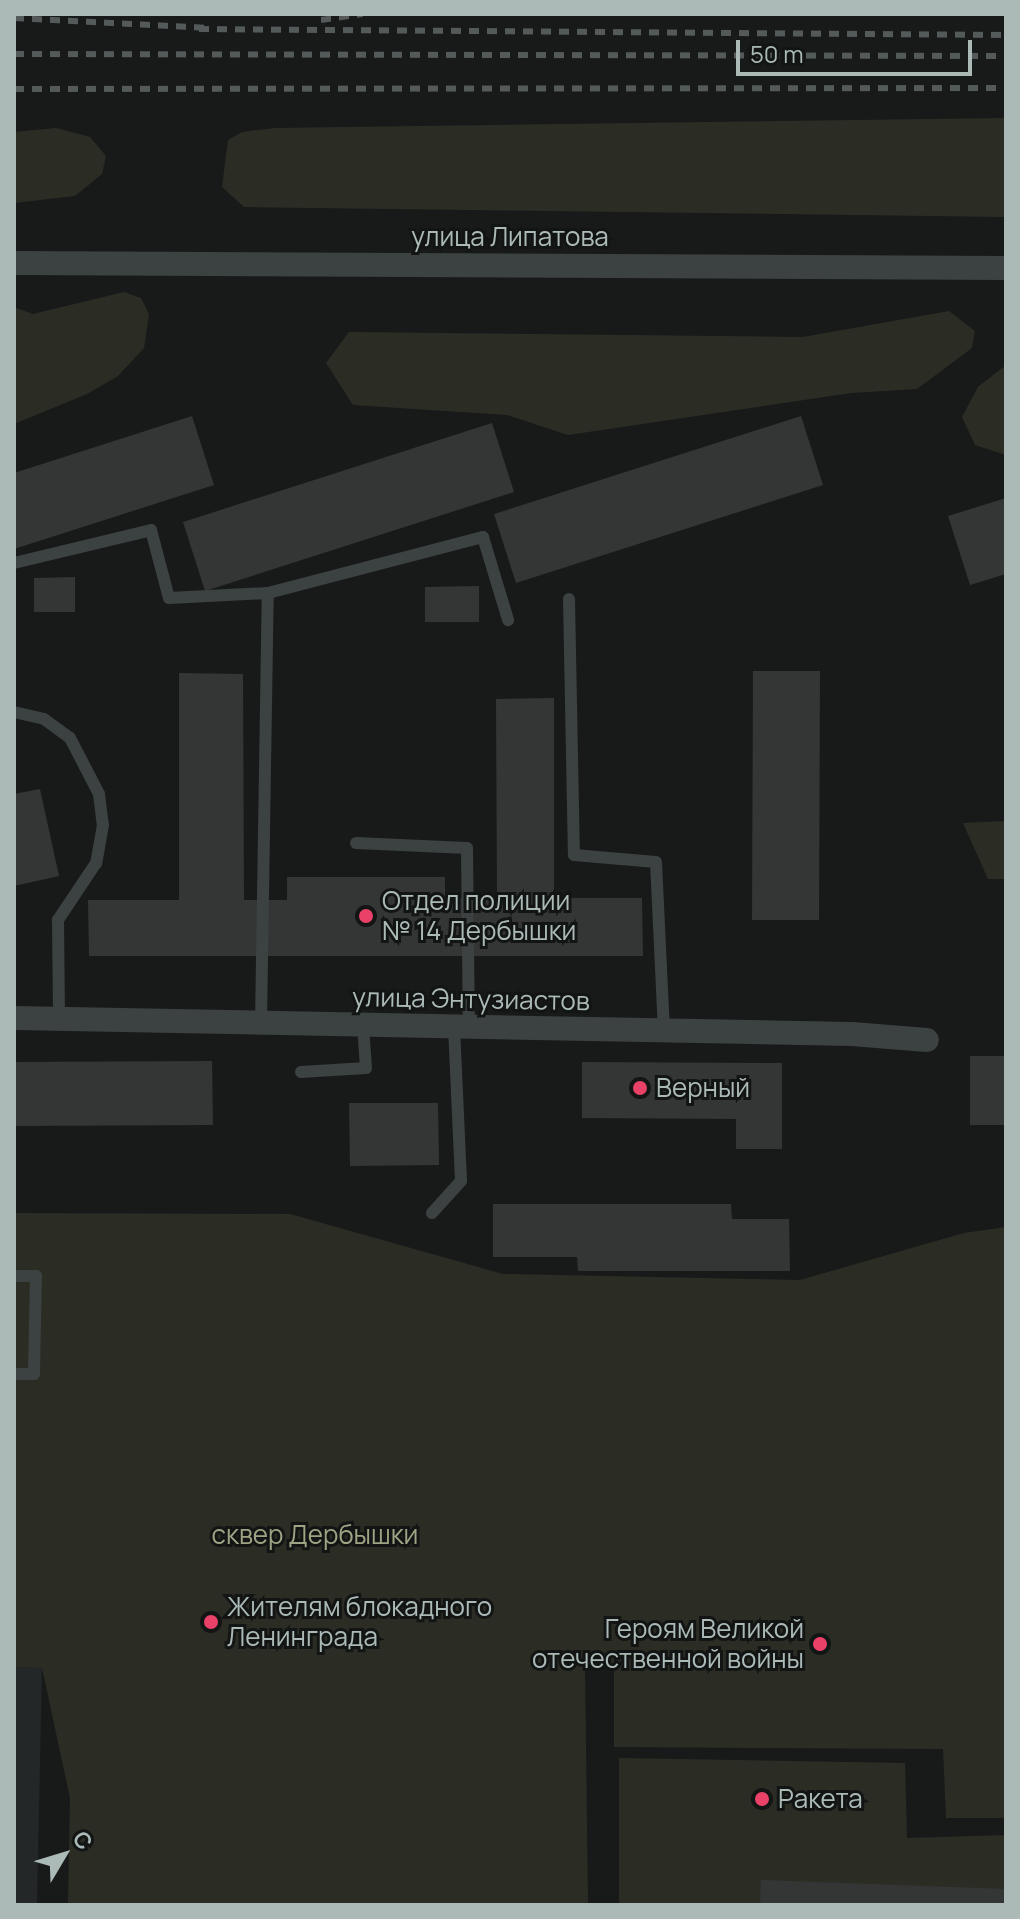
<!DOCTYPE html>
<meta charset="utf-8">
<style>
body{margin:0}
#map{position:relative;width:1020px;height:1919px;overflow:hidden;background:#181a1a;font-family:Manrope,sans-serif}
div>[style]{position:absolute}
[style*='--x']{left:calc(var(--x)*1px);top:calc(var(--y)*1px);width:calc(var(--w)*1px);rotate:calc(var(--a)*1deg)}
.built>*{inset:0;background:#242727}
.green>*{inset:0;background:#2b2d25}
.building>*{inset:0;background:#343636}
.service>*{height:12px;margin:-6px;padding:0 6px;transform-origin:6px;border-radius:6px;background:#3c4141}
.minor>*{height:24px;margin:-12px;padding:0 12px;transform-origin:12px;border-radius:12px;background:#3c4141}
.rail>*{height:6px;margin-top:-3px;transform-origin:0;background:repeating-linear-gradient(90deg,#535a59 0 10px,transparent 0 18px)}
.dots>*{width:22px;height:22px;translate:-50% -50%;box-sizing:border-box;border:4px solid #131515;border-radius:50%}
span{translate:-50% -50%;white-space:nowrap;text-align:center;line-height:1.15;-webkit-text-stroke:6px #131515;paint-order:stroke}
.street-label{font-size:26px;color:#abbab7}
.poi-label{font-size:26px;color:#abbab7}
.left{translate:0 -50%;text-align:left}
.right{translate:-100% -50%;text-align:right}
.park-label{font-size:26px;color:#9ea383}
.frame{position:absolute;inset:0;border:16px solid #abbab7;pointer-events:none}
.north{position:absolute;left:24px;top:1815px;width:80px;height:80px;-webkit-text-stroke:6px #131515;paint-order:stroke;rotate:52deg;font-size:22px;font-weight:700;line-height:32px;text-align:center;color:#abbab7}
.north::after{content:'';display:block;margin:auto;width:28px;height:36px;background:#abbab7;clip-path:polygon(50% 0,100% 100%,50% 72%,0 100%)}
.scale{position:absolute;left:736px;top:40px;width:236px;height:36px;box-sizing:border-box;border:4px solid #abbab7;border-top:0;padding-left:10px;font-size:24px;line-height:28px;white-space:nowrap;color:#abbab7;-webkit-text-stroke:6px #131515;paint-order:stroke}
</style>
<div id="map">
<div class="built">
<i style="clip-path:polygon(14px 1667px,42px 1668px,37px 1905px,14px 1905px)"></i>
</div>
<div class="green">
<i style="clip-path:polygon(1006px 118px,1006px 217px,244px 207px,222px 187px,228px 140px,242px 132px,275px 128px)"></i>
<i style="clip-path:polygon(56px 128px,90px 137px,106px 156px,102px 174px,75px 196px,14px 203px,14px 132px)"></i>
<i style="clip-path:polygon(124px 292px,141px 298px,149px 314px,144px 348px,118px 376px,87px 394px,14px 424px,14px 307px,33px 314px)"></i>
<i style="clip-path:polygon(949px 311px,975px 331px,972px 348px,917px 389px,851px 393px,568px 435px,507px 415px,353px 405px,326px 363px,349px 332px,803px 337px)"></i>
<i style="clip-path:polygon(1006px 365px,1006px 455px,975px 445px,962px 417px,978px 387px)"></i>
<i style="clip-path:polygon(1006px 821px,1006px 879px,988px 879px,963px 823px)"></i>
<i style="clip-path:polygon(14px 1213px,290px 1214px,503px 1274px,800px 1280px,964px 1233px,1006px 1227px,1006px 1818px,946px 1818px,943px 1749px,614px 1747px,614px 1668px,585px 1668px,588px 1905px,68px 1905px,70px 1798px,42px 1668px,14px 1667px)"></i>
<i style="clip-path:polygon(619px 1758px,905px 1763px,907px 1838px,1006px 1835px,1006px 1905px,619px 1905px)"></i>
</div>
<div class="building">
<i style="clip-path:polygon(192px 416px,214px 485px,14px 549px,14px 473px)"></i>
<i style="clip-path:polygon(801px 416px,823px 485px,516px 583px,494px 514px)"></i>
<i style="clip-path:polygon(492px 423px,514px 492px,205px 591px,183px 522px)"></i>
<i style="clip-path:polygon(1006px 498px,1006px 574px,970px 585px,948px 516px)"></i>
<i style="clip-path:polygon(75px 577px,75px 612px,34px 612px,34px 578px)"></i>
<i style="clip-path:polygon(479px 586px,479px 622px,425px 622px,425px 587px)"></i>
<i style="clip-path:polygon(753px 671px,820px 671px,819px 920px,752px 920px)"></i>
<i style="clip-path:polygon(179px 673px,243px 674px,244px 900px,287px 900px,287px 877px,445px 877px,445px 898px,497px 898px,496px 699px,554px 698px,554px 898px,642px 898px,643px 956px,89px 956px,88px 900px,179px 900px)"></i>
<i style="clip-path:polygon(40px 789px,59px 876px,14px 886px,14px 794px)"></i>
<i style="clip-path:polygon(970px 1056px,1006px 1056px,1006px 1125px,970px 1125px)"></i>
<i style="clip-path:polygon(212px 1061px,213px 1125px,14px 1126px,14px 1062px)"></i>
<i style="clip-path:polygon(582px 1062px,782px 1063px,782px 1149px,736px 1149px,736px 1119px,582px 1118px)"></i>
<i style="clip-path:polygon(349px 1103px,438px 1103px,439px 1165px,350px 1166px)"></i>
<i style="clip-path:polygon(493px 1204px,731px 1204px,732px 1219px,789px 1219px,790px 1271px,578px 1271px,577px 1257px,493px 1257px)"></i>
<i style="clip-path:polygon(761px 1880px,1006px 1889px,1006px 1905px,760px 1905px)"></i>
</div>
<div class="service">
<i style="--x:14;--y:563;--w:141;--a:-13.5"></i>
<i style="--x:151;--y:530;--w:70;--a:75.2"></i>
<i style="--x:169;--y:598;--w:99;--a:-2.9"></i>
<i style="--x:569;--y:599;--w:256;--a:88.9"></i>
<i style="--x:574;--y:855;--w:82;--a:4.9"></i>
<i style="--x:656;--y:862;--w:168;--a:87.3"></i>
<i style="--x:14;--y:712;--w:31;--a:13"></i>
<i style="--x:44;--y:719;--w:32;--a:36"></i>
<i style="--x:70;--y:738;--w:63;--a:62.6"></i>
<i style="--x:99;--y:794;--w:31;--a:83"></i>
<i style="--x:103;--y:825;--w:39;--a:100"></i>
<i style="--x:96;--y:863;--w:69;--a:123.7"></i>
<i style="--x:58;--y:920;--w:99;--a:89.4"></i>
<i style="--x:356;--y:843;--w:111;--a:2.6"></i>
<i style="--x:467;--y:848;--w:179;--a:89.4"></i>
<i style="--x:261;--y:1023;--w:430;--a:-89.1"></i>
<i style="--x:268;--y:593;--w:222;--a:-14.6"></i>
<i style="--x:483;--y:537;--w:87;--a:73.2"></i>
<i style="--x:301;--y:1072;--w:65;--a:-3.5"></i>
<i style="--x:366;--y:1068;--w:43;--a:-94"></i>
<i style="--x:432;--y:1213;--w:43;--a:-47.8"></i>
<i style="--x:461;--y:1181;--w:155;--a:-92.6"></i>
<i style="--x:14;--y:1276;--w:22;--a:0"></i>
<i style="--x:36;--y:1276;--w:98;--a:91.2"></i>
<i style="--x:34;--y:1374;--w:20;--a:180"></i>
</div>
<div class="minor">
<i style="--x:14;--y:263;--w:992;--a:0.29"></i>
<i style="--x:14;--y:1018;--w:838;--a:1.09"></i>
<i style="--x:852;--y:1034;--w:75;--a:4.6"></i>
</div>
<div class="rail">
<i style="--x:14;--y:18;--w:196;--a:2.9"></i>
<i style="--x:321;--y:20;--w:42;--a:-8.1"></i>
<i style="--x:199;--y:29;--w:807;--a:0.43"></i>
<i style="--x:14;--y:54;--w:992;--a:0.12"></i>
<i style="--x:14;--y:89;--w:992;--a:-0.06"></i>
</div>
<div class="dots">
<i style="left:366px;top:916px;background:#ea4169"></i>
<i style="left:640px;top:1088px;background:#ea4169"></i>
<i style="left:211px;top:1622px;background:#ea4169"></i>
<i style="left:820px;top:1644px;background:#ea4169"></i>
<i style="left:762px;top:1799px;background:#ea4169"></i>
</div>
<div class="street-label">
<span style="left:510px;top:237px">улица Липатова</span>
<span style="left:471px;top:999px;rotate:1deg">улица Энтузиастов</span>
</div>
<div class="poi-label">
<span class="left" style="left:382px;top:916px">Отдел полиции<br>№ 14 Дербышки</span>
<span class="left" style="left:656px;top:1088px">Верный</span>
<span class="left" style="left:227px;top:1622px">Жителям блокадного<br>Ленинграда</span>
<span class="right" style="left:804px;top:1644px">Героям Великой<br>отечественной войны</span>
<span class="left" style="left:778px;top:1799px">Ракета</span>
</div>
<div class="park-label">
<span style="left:315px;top:1535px">сквер Дербышки</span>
</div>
<div class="frame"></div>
<div class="north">С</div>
<div class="scale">50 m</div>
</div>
